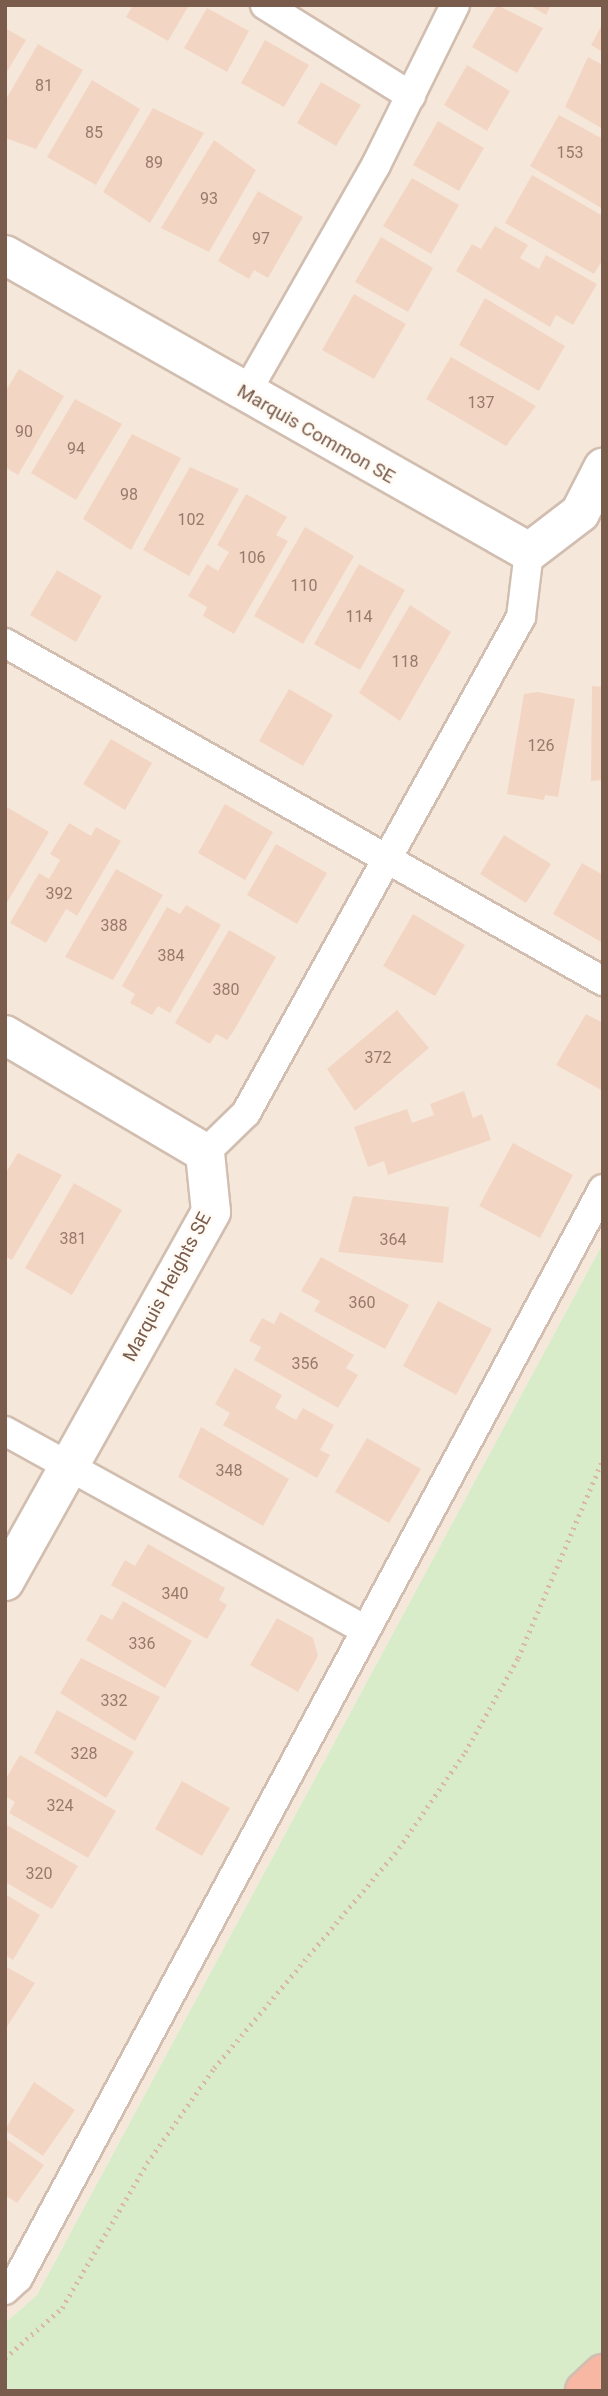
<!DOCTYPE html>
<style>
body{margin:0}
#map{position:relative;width:608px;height:2396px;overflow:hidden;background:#fdf6ec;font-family:Roboto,sans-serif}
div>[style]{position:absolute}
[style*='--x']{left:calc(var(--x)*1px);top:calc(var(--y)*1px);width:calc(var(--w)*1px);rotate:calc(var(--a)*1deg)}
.residential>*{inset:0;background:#f5e8da}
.green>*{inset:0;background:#d8ecc9}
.building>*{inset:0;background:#f3d5c3}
.path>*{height:4.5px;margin-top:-2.25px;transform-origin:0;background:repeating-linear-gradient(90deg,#d9b8a5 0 2px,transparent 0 7px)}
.roads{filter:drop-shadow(2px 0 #d1beb0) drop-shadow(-2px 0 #d1beb0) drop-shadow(0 2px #d1beb0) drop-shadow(0 -2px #d1beb0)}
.lane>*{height:28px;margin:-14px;padding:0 14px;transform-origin:14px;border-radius:14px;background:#fff}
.street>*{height:38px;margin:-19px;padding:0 19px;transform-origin:19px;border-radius:19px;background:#fff}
.highway>*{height:38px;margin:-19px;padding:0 19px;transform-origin:19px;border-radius:19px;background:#f7b7a3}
span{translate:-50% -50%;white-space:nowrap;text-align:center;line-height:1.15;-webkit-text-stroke:5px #fffaf3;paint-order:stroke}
.number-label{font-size:16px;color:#987a6a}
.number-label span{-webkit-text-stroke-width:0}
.street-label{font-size:19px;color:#7a5c4d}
.frame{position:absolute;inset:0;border:7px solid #7a5c4d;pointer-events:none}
</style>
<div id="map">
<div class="residential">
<i style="clip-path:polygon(5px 5px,603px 5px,603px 1243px,37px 2295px,5px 2323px)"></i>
</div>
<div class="green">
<i style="clip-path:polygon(603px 1243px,603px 2391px,5px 2391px,5px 2323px,37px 2295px)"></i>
</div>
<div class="building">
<i style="clip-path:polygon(133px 5px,189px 5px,168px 41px,126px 17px)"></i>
<i style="clip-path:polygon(497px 5px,543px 28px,517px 73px,472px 47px)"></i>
<i style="clip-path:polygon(529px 5px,551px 5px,546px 15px)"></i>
<i style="clip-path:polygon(207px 8px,249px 31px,227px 72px,184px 48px)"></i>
<i style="clip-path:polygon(603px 23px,603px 52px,591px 45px)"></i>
<i style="clip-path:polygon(5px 28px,26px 40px,5px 75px)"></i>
<i style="clip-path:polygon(265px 40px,309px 65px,284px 107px,241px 83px)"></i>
<i style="clip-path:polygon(38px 44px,83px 70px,36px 149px,5px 138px,5px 101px)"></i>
<i style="clip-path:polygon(588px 57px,603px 65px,603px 129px,565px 107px)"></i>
<i style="clip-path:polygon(467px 65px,510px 91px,487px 131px,444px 105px)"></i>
<i style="clip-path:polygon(92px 80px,140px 109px,96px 185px,47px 157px)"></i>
<i style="clip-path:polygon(321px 82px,361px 105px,336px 146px,297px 123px)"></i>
<i style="clip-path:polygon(153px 108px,204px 133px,150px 223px,103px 192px)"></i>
<i style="clip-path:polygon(559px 115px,603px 139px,603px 209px,530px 166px)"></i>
<i style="clip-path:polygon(438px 121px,484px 148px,459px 191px,413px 165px)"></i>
<i style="clip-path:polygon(214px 140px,256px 170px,209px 252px,161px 228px)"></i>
<i style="clip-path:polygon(532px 175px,603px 216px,603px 259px,594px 274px,505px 223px)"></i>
<i style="clip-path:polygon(412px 178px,459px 205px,431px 254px,383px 226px)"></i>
<i style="clip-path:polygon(258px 191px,303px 217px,268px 278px,254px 270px,249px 279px,218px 261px)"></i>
<i style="clip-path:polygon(495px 226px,528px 245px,520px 258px,539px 269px,546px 255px,597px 284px,573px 325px,556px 315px,550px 327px,456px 271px,472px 244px,481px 249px)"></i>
<i style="clip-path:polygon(381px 237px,433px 268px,408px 312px,355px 282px)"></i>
<i style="clip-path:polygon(354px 294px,406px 324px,374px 379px,322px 350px)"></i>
<i style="clip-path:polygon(485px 298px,565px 346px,539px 391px,459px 345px)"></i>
<i style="clip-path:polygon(451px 357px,536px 406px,506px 446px,426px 399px)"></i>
<i style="clip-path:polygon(19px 369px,64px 396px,18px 475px,5px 467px,5px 392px)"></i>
<i style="clip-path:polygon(75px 399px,122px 424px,76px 500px,31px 473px)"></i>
<i style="clip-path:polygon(132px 434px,181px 458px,131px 550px,83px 519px)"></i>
<i style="clip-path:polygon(190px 467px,239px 489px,189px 576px,143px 550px)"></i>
<i style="clip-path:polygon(246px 494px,287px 517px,276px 535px,288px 541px,234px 634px,203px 616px,207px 607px,188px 596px,207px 564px,218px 571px,229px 552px,217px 545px)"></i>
<i style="clip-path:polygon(305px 527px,354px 556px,303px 644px,254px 616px)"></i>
<i style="clip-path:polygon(359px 564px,405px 590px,360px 670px,314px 644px)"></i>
<i style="clip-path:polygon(57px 570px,102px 596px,76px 642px,30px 615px)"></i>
<i style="clip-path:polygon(410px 605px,451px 632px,400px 721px,359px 693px)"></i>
<i style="clip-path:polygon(592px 686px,603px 687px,603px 780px,591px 781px)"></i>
<i style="clip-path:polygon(289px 689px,333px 715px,303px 766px,259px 741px)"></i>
<i style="clip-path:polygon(538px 692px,575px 699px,558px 797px,545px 795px,544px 800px,507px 794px,524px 694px)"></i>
<i style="clip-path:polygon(111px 739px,152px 763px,125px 810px,83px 784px)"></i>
<i style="clip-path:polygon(225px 804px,273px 832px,245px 880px,198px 853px)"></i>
<i style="clip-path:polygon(5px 806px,49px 832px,5px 906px)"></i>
<i style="clip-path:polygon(69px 823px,91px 836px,96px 827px,121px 841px,77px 916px,66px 909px,46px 943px,10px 923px,39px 873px,49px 879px,60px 860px,50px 854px)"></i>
<i style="clip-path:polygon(504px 835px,551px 864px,526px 903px,480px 874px)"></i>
<i style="clip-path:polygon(276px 844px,327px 873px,297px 924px,247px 895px)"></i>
<i style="clip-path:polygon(582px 863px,603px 875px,601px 942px,553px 914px)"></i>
<i style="clip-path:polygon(116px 869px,163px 895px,113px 980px,65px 957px)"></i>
<i style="clip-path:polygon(186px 905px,221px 925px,170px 1013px,158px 1006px,152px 1015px,130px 1003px,135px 994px,122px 986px,167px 907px,180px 914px)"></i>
<i style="clip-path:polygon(413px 914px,465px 945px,435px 996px,383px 966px)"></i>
<i style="clip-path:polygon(229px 930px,276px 957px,233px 1032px,227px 1040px,216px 1034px,210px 1044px,175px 1023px)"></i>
<i style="clip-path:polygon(397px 1010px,429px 1048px,355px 1111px,327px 1069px)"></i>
<i style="clip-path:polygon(586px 1014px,603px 1023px,603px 1091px,556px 1065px)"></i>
<i style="clip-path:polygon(464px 1091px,473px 1118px,482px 1114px,491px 1140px,388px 1175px,384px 1161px,368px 1167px,354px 1127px,407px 1109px,412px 1123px,434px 1115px,430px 1104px)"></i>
<i style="clip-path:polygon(513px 1143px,573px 1175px,540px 1238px,479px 1206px)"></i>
<i style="clip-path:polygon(18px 1153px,62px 1175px,12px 1260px,5px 1256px,5px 1174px)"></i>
<i style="clip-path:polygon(74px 1183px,122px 1210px,72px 1295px,25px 1268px)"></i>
<i style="clip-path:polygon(353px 1196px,449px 1207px,443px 1263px,338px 1252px)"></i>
<i style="clip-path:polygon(321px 1257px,409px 1305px,385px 1349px,314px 1311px,320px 1301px,301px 1291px)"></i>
<i style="clip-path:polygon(438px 1301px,492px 1329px,456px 1395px,403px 1366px)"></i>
<i style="clip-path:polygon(280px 1312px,354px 1355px,346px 1368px,358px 1375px,338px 1408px,254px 1360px,261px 1347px,249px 1341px,262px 1318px,274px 1324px)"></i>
<i style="clip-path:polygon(235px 1368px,282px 1395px,275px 1408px,296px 1420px,303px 1408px,334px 1425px,320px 1450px,330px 1455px,317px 1478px,223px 1425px,230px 1413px,215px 1404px)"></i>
<i style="clip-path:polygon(201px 1427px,289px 1479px,263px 1526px,178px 1477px)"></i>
<i style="clip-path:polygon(367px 1438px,421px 1469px,389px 1523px,335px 1492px)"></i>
<i style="clip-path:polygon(148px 1544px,225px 1588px,219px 1600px,227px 1605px,207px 1639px,111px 1585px,125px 1560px,135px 1566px)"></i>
<i style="clip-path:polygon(123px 1601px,192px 1641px,165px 1688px,86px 1640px,101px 1614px,112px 1620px)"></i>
<i style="clip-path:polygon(277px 1618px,313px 1638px,318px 1656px,298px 1692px,250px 1665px)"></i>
<i style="clip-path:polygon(81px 1658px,160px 1697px,135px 1741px,60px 1693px)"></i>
<i style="clip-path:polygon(57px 1710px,134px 1752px,106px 1798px,34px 1753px)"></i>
<i style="clip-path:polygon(20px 1755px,116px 1811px,88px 1858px,9px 1813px,15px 1802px,5px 1796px,5px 1780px)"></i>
<i style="clip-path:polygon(182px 1781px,230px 1808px,202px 1856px,155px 1829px)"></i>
<i style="clip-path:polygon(5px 1824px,78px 1866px,52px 1909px,5px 1882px)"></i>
<i style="clip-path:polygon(5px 1894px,40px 1915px,13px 1960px,5px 1955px)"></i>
<i style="clip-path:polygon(5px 1966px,35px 1983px,5px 2030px)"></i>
<i style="clip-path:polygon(34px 2082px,75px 2110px,43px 2156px,5px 2130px)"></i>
<i style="clip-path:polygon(5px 2138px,44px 2165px,17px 2203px,5px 2195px)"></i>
</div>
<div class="path">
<i style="--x:5;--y:2358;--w:76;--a:-41.3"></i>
<i style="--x:62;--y:2308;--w:168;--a:-59.6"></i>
<i style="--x:147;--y:2163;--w:116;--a:-54.8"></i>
<i style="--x:214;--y:2068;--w:287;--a:-49.9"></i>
<i style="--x:399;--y:1848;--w:116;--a:-55.5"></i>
<i style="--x:465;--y:1752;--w:108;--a:-60.6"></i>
<i style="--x:518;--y:1658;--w:216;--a:-66.9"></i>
</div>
<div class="roads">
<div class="lane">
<i style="--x:265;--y:5;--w:172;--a:31.9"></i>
<i style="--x:246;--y:393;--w:262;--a:-60.3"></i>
<i style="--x:376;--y:165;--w:178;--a:-63.7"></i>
<i style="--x:5;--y:643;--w:687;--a:29.48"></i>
<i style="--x:205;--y:1153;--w:57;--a:-44.3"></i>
<i style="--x:246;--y:1113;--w:567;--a:-60.99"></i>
<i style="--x:521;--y:617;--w:65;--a:-83"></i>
<i style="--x:5;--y:1431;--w:412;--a:28.9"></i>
<i style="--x:5;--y:2290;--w:18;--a:-43"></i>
<i style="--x:18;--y:2278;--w:1236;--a:-61.76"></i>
</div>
<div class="street">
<i style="--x:5;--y:255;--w:602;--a:29.54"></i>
<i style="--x:529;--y:552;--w:64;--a:-37.4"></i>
<i style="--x:580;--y:513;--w:51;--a:-62.9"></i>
<i style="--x:5;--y:1035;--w:232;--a:30.5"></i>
<i style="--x:205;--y:1153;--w:59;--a:84.2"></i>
<i style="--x:211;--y:1212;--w:423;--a:119.2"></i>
</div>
<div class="highway">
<i style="--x:585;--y:2391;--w:25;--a:-43"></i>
</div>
</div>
<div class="number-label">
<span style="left:44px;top:86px">81</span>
<span style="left:94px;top:133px">85</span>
<span style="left:570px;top:153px">153</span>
<span style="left:154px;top:163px">89</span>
<span style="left:209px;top:199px">93</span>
<span style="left:261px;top:239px">97</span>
<span style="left:481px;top:403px">137</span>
<span style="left:24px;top:432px">90</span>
<span style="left:76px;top:449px">94</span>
<span style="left:129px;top:495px">98</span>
<span style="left:191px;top:520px">102</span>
<span style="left:252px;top:558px">106</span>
<span style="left:304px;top:586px">110</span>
<span style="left:359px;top:617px">114</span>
<span style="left:405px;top:662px">118</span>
<span style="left:541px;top:746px">126</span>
<span style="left:59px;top:894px">392</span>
<span style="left:114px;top:926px">388</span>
<span style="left:171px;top:956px">384</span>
<span style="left:226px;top:990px">380</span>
<span style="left:378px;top:1058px">372</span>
<span style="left:73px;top:1239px">381</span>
<span style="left:393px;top:1240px">364</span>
<span style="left:362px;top:1303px">360</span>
<span style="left:305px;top:1364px">356</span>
<span style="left:229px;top:1471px">348</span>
<span style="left:175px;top:1594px">340</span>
<span style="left:142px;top:1644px">336</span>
<span style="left:114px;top:1701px">332</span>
<span style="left:84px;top:1754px">328</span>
<span style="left:60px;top:1806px">324</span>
<span style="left:39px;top:1874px">320</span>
</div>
<div class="street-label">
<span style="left:316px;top:434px;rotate:30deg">Marquis Common SE</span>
<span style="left:167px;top:1287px;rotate:-62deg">Marquis Heights SE</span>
</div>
<div class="frame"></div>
</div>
